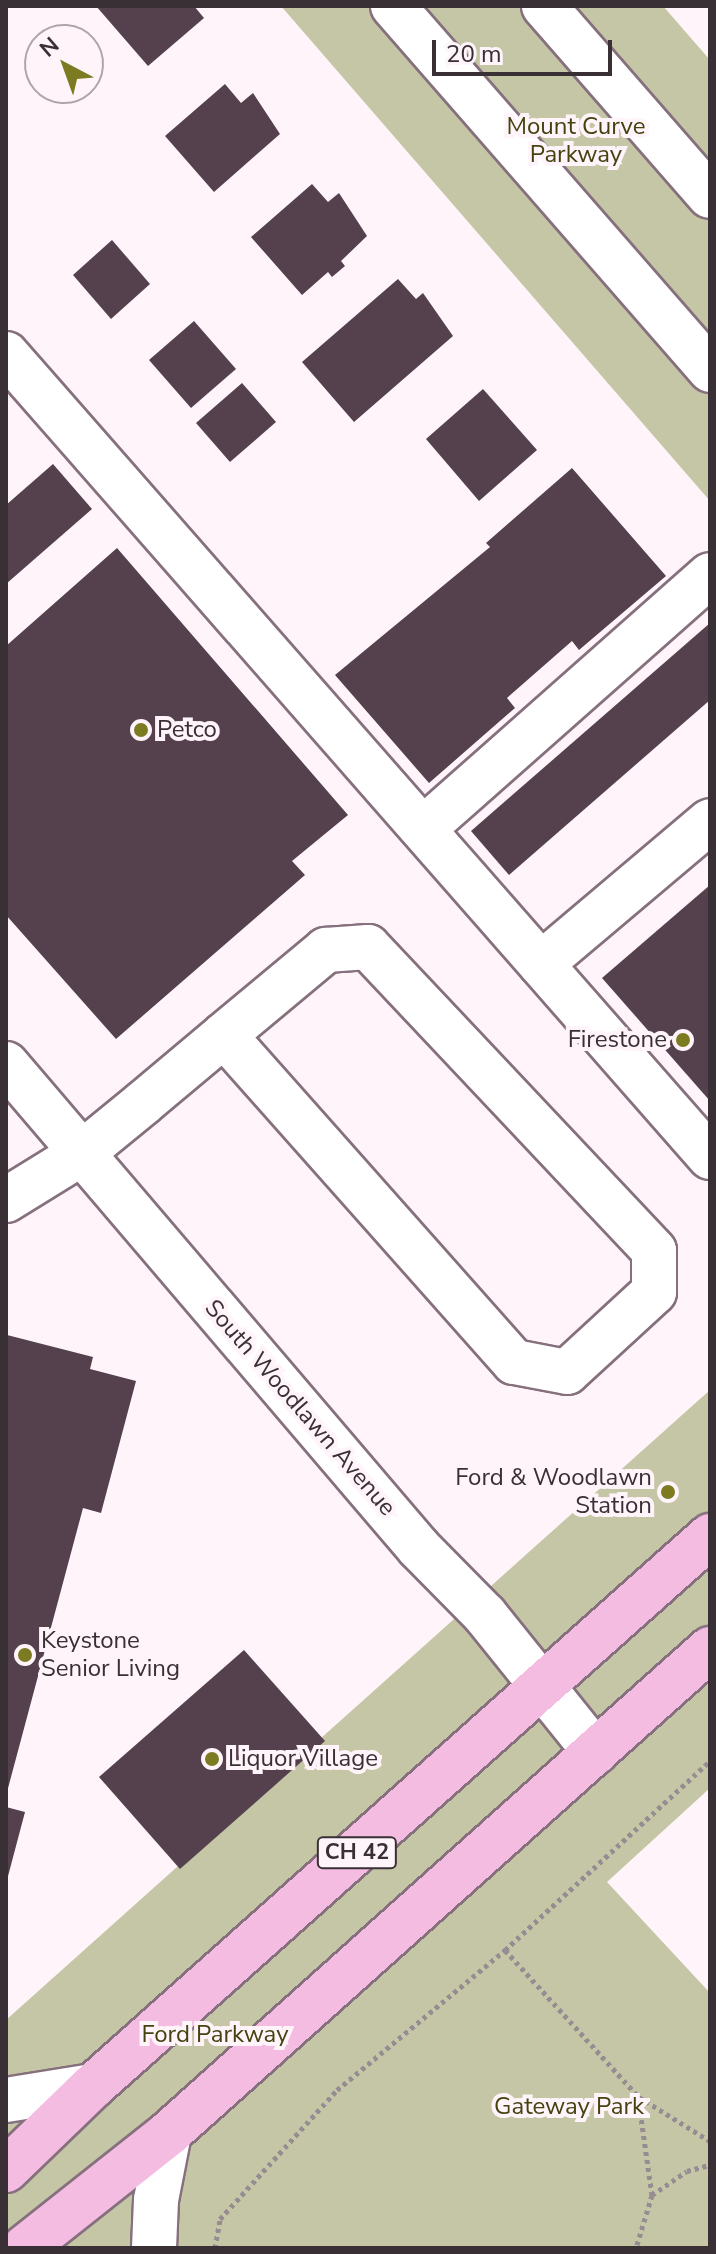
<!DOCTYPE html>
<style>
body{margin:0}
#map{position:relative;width:716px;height:2254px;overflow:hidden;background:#fef4fa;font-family:"Nunito Sans",sans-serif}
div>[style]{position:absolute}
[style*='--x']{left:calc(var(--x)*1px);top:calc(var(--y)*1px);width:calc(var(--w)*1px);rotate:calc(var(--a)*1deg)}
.green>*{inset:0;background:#c5c6a5}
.building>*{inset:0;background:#54414d}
.path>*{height:5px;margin-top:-2.5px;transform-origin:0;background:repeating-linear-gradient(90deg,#968c92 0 4px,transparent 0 8px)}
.roads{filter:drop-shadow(2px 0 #86707e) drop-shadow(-2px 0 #86707e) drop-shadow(0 2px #86707e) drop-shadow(0 -2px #86707e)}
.minor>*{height:44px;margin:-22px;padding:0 22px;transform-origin:22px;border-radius:22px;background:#fff}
.major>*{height:44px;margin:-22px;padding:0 22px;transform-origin:22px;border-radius:22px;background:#f5bce2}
.dots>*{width:22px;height:22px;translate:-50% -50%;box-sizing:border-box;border:4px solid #fef4fa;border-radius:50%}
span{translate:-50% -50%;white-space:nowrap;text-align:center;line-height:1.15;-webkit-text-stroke:8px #fef4fa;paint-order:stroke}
.shield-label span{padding:2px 6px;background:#fef4fa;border:2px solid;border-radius:6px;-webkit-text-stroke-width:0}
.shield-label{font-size:22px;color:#393035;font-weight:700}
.park-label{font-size:24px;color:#44430f}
.poi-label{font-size:24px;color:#393035}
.left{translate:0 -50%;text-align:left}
.right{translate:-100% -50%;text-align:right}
.street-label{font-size:24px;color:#393035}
.frame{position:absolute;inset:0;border:8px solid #393035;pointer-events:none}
.north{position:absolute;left:24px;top:24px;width:80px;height:80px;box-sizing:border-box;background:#fef4fa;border:2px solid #afa6ab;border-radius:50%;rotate:319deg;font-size:22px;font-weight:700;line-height:32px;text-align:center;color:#393035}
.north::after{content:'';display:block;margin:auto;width:28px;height:36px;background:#7d7b22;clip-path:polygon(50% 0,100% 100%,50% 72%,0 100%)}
.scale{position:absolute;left:432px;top:40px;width:180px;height:36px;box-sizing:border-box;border:4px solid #393035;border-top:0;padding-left:10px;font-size:24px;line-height:28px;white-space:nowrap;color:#393035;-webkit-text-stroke:6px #fef4fa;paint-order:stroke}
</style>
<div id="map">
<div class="green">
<i style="clip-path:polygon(281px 6px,663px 6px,710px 60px,710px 501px)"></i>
<i style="clip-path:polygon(710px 1390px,710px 1788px,607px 1882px,710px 1993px,710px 2248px,6px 2248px,6px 2020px)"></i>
</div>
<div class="building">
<i style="clip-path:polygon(96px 6px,194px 6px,204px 18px,148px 66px)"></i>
<i style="clip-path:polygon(225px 84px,241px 103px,253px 93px,280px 134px,214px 192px,165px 136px)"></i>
<i style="clip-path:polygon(312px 184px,328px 202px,339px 193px,367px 236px,341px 261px,345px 266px,332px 277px,328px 272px,302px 295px,251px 237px)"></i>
<i style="clip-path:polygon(112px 240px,150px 284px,111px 319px,73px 275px)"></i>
<i style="clip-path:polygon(398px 279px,416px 299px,423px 293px,453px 336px,354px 422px,302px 362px)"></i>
<i style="clip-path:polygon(194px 321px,236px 369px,191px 408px,149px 360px)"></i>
<i style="clip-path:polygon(242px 383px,276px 422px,230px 462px,196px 423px)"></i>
<i style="clip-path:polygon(483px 389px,537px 450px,479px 501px,426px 439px)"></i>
<i style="clip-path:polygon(53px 464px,92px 509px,6px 584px,6px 505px)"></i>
<i style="clip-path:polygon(572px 468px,666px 576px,579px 650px,572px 641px,507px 698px,515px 708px,429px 783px,335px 675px,490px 547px,486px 543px)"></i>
<i style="clip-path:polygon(117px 548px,348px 815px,292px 861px,305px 875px,116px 1039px,6px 915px,6px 646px)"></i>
<i style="clip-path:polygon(710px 623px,710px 700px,509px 875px,471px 831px)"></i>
<i style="clip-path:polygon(710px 885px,710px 1101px,602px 978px)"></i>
<i style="clip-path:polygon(7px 1335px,93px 1357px,90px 1369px,136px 1381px,101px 1513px,83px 1508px,7px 1792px)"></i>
<i style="clip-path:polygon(244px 1650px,325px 1741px,180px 1869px,99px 1777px)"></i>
<i style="clip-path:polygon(6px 1807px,25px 1812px,7px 1880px,6px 1880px)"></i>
</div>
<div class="path">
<i style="--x:505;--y:1950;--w:279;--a:-42.7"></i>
<i style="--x:639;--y:2097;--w:84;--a:31.8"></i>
<i style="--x:652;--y:2195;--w:42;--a:-34.4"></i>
<i style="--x:687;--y:2171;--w:24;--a:-15"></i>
<i style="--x:215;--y:2248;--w:29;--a:-80"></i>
<i style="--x:220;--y:2219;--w:174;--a:-47.8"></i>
<i style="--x:337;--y:2090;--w:219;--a:-39.8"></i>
<i style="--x:505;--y:1950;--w:197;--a:47.7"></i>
<i style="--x:638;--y:2096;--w:100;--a:82"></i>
<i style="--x:652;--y:2195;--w:55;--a:106.8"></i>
</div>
<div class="roads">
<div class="minor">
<i style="--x:393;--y:6;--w:483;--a:48.9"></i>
<i style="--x:544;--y:6;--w:252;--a:48.9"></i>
<i style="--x:6;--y:354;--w:1068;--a:48.76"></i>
<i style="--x:423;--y:829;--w:383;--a:-41.5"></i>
<i style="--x:541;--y:964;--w:221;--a:-40.2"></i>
<i style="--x:6;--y:1064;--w:636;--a:49.53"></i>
<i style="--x:419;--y:1548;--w:94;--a:45.4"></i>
<i style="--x:485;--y:1615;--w:176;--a:51.2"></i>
<i style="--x:6;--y:1200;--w:89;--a:-31.7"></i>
<i style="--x:82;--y:1153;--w:79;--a:-39.3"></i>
<i style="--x:143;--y:1103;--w:106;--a:-40"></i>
<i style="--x:224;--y:1035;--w:133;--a:-39.8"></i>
<i style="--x:326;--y:950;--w:42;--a:-4.1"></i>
<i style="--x:368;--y:947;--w:417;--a:46.7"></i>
<i style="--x:654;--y:1251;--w:41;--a:90"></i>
<i style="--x:654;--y:1292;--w:118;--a:137.4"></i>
<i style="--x:567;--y:1372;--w:54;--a:-169.3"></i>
<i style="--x:514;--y:1362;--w:437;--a:-131.6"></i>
<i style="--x:6;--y:2100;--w:88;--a:-9.1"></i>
<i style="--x:154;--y:2248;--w:48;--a:-87.6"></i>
<i style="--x:156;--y:2200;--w:68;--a:-79"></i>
</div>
<div class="major">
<i style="--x:6;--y:2170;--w:121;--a:-44"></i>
<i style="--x:93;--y:2086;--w:827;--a:-41.71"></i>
<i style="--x:24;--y:2248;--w:185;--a:-38.4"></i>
<i style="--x:169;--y:2133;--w:726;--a:-41.82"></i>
</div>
</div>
<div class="dots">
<i style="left:141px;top:730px;background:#7d7b22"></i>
<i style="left:683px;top:1040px;background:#7d7b22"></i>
<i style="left:668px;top:1492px;background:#7d7b22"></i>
<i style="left:25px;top:1655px;background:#7d7b22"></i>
<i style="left:212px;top:1759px;background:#7d7b22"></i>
</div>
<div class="shield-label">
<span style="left:357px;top:1853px">CH 42</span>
</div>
<div class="park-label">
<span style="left:576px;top:141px">Mount Curve<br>Parkway</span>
<span style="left:215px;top:2035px">Ford Parkway</span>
<span style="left:569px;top:2107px">Gateway Park</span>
</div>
<div class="poi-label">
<span class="left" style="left:157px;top:730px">Petco</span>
<span class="right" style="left:667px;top:1040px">Firestone</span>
<span class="right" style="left:652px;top:1492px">Ford &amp; Woodlawn<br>Station</span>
<span class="left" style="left:41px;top:1655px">Keystone<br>Senior Living</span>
<span class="left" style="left:228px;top:1759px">Liquor Village</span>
</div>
<div class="street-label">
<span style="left:300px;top:1408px;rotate:49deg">South Woodlawn Avenue</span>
</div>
<div class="frame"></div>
<div class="north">N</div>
<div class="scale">20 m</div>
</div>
